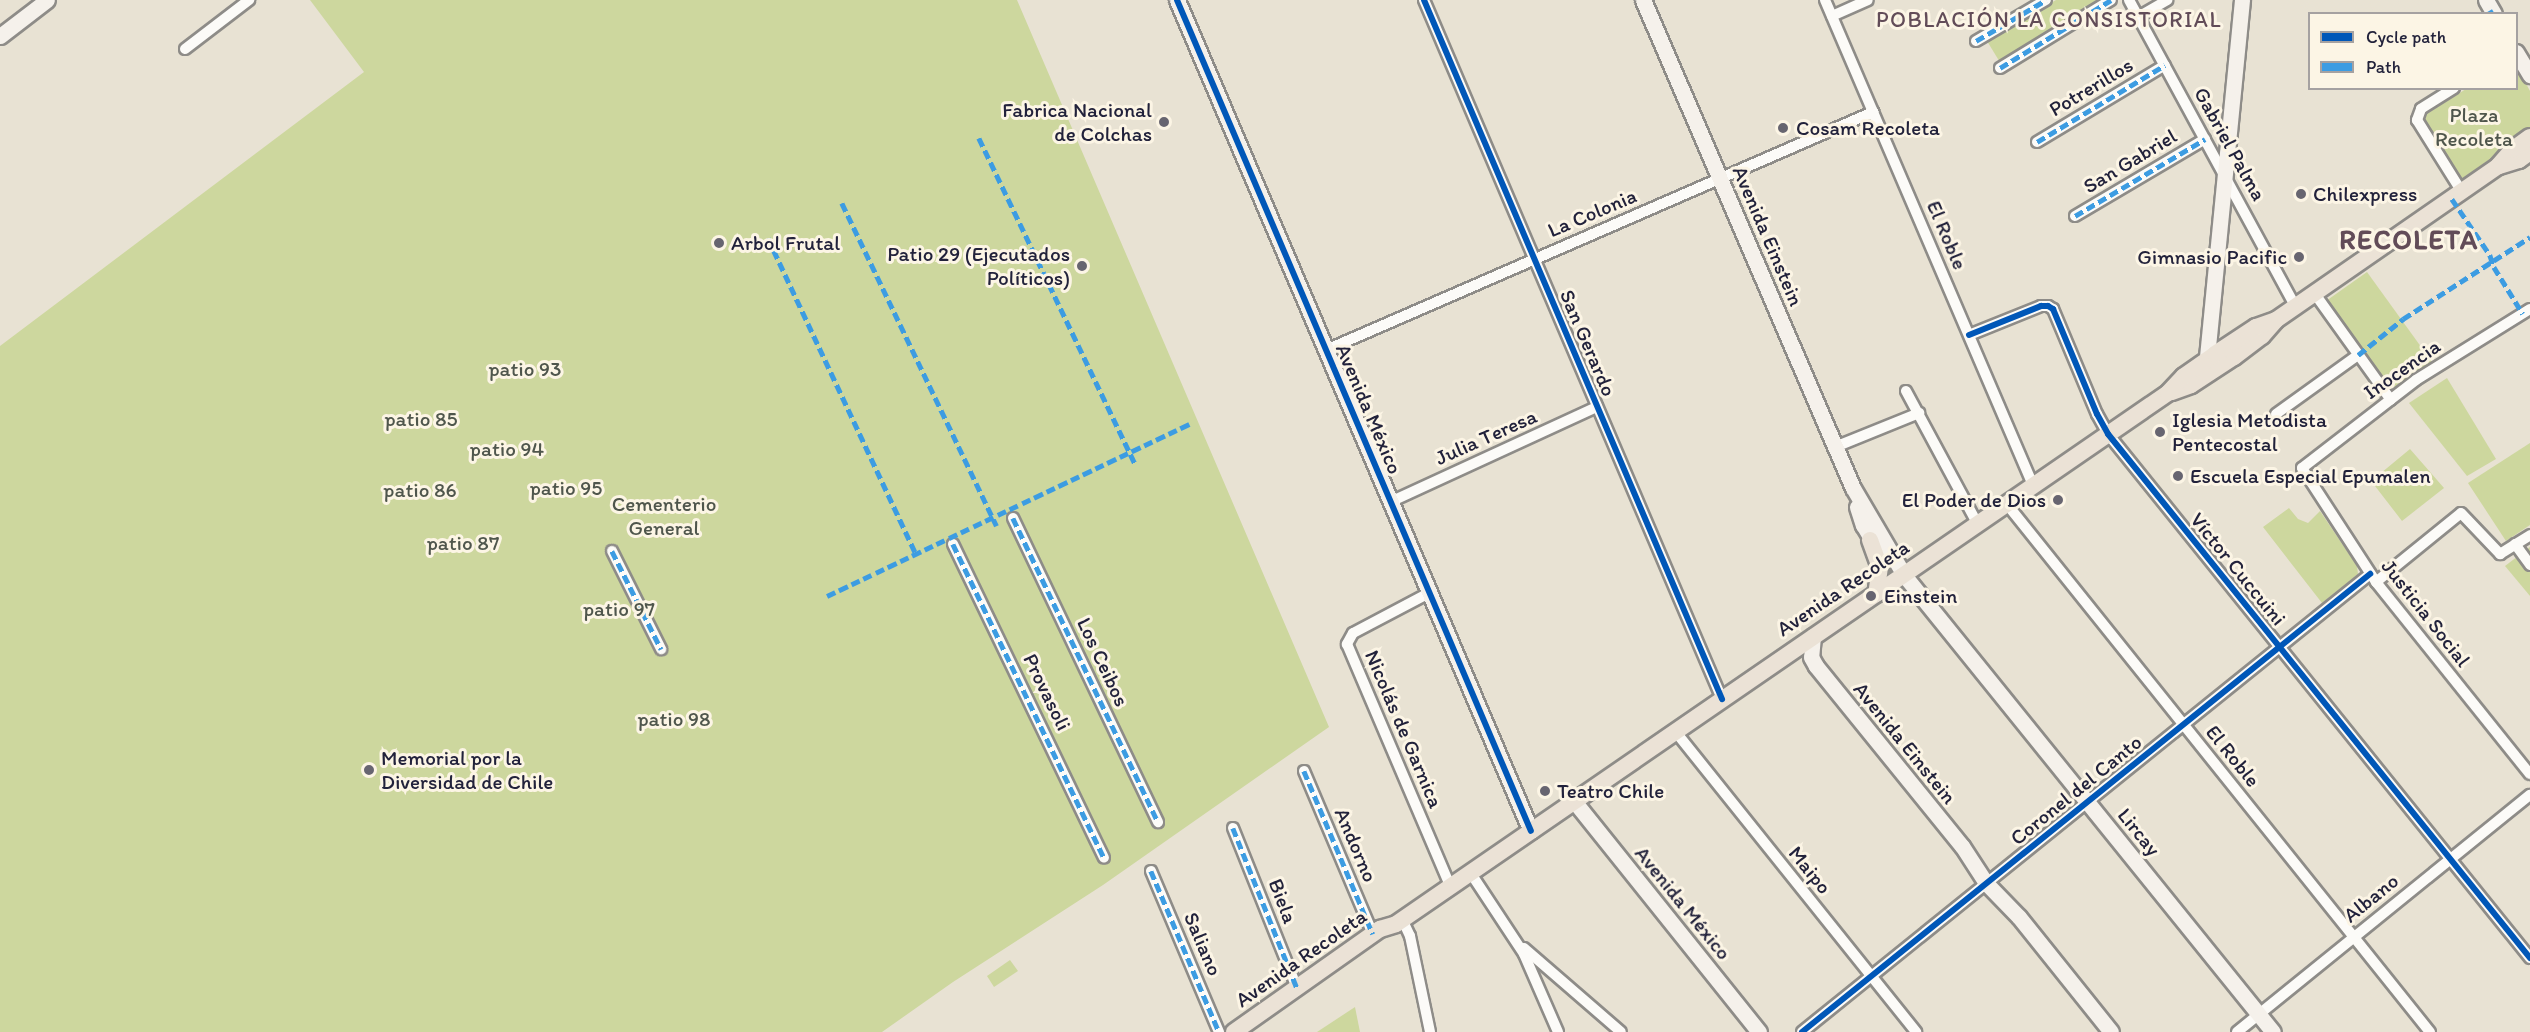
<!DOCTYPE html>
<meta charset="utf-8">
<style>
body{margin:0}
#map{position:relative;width:2530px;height:1032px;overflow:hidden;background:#e8e2d3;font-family:Itim,sans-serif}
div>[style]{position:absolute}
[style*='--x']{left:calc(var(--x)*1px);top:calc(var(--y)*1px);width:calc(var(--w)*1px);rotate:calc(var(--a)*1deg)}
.green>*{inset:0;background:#cdd79e}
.roads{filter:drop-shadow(2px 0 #8e8c88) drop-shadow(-2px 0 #8e8c88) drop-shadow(0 2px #8e8c88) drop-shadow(0 -2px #8e8c88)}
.street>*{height:10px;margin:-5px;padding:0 5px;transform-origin:5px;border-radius:5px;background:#fcfbf8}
.secondary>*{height:15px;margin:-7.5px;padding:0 7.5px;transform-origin:7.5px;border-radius:7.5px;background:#f5f1eb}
.primary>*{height:16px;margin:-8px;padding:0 8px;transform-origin:8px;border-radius:8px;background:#ebe2d6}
.quiet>*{height:4.5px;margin-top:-2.25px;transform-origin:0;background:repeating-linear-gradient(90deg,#3c9ce2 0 9px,transparent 0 13.5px)}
.cycleway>*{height:6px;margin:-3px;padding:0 3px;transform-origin:3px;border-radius:3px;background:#0057b8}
.dots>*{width:16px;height:16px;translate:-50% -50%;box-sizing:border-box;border:3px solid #fcf5e5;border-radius:50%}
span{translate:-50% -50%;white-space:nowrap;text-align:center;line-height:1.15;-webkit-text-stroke:6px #fcf5e5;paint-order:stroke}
.street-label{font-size:21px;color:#22223b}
.poi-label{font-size:21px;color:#22223b}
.right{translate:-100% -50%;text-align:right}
.left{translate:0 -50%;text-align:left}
.park-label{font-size:21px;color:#4f564c}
.neighbourhood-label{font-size:22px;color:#624c58;letter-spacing:1.5px}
.district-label{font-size:27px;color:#624c58;font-weight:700;letter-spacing:1.5px}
.legend{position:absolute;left:2308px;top:12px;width:210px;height:78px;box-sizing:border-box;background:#fcf5e5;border:2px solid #a5a1a1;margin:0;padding:8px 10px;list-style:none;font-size:18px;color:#22223b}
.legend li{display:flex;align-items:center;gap:12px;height:30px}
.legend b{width:30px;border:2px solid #a5a1a1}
</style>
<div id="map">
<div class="green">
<i style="clip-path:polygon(310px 0,1017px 0,1329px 727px,1103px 885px,953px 982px,882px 1032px,0 1032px,0 346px,364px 72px)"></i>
<i style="clip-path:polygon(2056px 0,2108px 0,2001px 64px,1987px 41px)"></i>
<i style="clip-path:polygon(2517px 67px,2530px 91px,2530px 131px,2459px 181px,2423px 123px,2423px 116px,2466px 89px,2516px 88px)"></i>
<i style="clip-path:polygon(2367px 272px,2432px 362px,2391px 389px,2326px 301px)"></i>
<i style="clip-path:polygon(2447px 378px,2496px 459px,2467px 476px,2409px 403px)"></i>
<i style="clip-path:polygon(2530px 443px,2530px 525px,2506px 541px,2468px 483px)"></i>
<i style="clip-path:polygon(2410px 449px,2444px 488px,2402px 521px,2375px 486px,2385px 478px,2381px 473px)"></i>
<i style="clip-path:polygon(2289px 508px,2298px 519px,2308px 523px,2320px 511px,2357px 566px,2358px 574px,2322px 603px,2263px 527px)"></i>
<i style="clip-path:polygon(2530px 547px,2530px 596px,2505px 566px)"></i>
<i style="clip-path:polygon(1010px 960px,1018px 971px,994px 987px,987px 976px)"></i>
<i style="clip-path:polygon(1355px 1007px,1360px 1032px,1317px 1032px)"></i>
</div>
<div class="roads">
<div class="street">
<i style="--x:1424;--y:0;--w:760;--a:66.91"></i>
<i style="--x:1825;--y:0;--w:528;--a:66.79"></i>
<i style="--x:2129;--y:0;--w:349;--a:61.5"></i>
<i style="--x:1832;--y:16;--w:39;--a:-24"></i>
<i style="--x:2138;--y:17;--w:34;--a:-30"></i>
<i style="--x:1976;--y:41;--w:81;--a:-30.4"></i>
<i style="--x:185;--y:49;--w:81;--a:-37.4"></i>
<i style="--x:2000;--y:68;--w:130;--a:-31.5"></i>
<i style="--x:2454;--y:88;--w:39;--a:148"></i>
<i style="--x:2421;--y:109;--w:12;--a:110"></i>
<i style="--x:2417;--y:120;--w:85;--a:58"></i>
<i style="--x:2037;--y:142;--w:149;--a:-31"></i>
<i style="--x:2075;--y:216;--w:151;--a:-30.6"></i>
<i style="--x:2315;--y:294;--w:130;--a:54.4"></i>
<i style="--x:2530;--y:309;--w:134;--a:148.1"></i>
<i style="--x:2416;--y:380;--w:144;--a:142.3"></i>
<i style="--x:2302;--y:468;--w:136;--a:57"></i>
<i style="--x:2376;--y:582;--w:246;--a:51.3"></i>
<i style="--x:1969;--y:335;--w:78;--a:-21.9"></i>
<i style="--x:2041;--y:306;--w:7;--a:0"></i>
<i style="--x:2048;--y:306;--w:6;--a:31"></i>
<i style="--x:2053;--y:309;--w:114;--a:67.3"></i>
<i style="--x:2097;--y:414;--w:23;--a:61"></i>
<i style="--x:2108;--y:434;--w:673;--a:51.15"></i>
<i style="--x:1326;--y:350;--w:597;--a:-23.51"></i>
<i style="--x:1906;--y:391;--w:150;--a:61.7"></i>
<i style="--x:2276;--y:414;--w:101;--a:-35.7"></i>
<i style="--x:1835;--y:447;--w:91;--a:-22"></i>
<i style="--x:1390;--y:502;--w:228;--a:-24.7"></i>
<i style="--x:2006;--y:503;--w:678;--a:51.29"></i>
<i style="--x:1013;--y:518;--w:337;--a:64.5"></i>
<i style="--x:953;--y:544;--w:348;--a:64.3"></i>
<i style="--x:2515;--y:544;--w:26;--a:54"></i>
<i style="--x:612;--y:551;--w:110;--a:63.4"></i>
<i style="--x:2376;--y:582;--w:109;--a:-39.1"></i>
<i style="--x:2461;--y:513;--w:57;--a:46.4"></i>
<i style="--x:2500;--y:554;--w:36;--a:-32"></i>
<i style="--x:1429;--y:593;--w:86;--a:152.2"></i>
<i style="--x:1353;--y:633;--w:13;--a:119"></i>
<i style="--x:1347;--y:644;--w:263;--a:66.9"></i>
<i style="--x:1675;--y:731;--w:386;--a:51.3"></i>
<i style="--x:1304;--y:771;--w:177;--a:67.1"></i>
<i style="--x:1233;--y:828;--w:172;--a:68.2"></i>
<i style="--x:1151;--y:871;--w:175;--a:67.1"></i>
<i style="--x:1470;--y:872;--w:98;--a:56.6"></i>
<i style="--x:1524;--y:954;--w:85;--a:66.4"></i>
<i style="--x:1402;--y:919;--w:19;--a:65"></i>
<i style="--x:1410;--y:936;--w:98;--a:78.2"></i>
<i style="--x:1524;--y:948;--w:128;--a:40.9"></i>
<i style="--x:1802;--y:1032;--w:730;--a:-38.88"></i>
<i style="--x:2237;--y:1032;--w:377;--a:-39"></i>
</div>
<div class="secondary">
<i style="--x:1177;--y:0;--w:903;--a:66.93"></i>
<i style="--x:1643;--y:0;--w:531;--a:66.72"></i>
<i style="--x:1853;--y:488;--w:101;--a:59.6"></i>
<i style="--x:1904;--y:575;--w:587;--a:51.08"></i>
<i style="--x:2486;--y:0;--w:16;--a:60"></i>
<i style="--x:0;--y:36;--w:59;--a:-37.5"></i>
<i style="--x:2516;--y:52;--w:27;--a:59"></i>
<i style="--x:2206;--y:367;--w:369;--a:-84.4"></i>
<i style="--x:1857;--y:507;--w:19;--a:72"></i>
<i style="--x:1863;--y:525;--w:29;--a:59"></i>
<i style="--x:1813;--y:636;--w:21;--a:95"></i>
<i style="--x:1811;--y:657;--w:10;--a:61"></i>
<i style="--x:1816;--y:666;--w:232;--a:51"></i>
<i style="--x:1962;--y:846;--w:44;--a:57"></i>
<i style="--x:1986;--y:883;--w:47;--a:45.9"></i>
<i style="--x:2019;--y:917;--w:147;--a:51.3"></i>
<i style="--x:1574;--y:801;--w:296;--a:51.3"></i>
</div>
<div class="primary">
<i style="--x:2499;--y:166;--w:21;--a:-17"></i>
<i style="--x:2519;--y:160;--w:14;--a:-36"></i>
<i style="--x:2172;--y:392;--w:20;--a:-20"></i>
<i style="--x:2191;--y:385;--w:51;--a:-33.1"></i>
<i style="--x:2234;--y:357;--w:35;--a:-37"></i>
<i style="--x:2262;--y:336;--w:21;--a:-49"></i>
<i style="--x:2276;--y:320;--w:270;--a:-34.7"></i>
<i style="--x:2498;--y:166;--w:21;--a:-49"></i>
<i style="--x:2512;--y:150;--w:22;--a:-36"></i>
<i style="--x:1870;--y:540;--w:29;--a:70"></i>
<i style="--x:1880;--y:567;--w:27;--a:98"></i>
<i style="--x:1234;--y:1032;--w:179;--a:-35.2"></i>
<i style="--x:1380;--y:929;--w:17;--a:-17"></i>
<i style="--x:1396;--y:924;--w:937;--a:-34.52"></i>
<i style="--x:2168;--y:393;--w:23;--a:-47"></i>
<i style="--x:2184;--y:376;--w:38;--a:-35"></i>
<i style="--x:2215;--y:354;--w:49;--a:-33.4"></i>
<i style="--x:2256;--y:327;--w:21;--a:-19"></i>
</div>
</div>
<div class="quiet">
<i style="--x:2488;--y:14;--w:6;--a:-31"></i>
<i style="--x:1976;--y:41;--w:81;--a:-30.4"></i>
<i style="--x:2000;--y:68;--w:130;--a:-31.5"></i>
<i style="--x:979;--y:138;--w:361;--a:64.4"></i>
<i style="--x:2037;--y:142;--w:149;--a:-31"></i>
<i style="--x:2452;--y:199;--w:68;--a:55.8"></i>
<i style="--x:2490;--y:255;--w:13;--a:72"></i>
<i style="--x:2494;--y:267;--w:55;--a:58.3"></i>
<i style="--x:842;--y:203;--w:358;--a:64.4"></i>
<i style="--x:2075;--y:216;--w:151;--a:-30.6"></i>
<i style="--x:768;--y:238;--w:349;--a:64.9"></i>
<i style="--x:2358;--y:355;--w:58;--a:-38.7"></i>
<i style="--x:2403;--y:319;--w:151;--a:-32.8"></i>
<i style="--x:1013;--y:518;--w:337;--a:64.5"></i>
<i style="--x:953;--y:544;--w:348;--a:64.3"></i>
<i style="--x:612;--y:551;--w:110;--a:63.4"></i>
<i style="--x:827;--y:596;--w:401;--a:-25.4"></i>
<i style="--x:1304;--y:771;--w:177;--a:67.1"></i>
<i style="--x:1233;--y:828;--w:172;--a:68.2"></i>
<i style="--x:1151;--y:871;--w:175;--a:67.1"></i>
</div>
<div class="cycleway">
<i style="--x:1177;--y:0;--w:903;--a:66.93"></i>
<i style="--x:1424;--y:0;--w:760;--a:66.91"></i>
<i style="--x:1969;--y:335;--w:78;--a:-21.9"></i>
<i style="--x:2041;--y:306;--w:7;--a:0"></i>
<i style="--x:2048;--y:306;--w:6;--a:31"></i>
<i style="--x:2053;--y:309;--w:114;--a:67.3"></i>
<i style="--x:2097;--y:414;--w:23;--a:61"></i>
<i style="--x:2108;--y:434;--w:673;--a:51.15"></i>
<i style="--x:1802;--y:1032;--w:730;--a:-38.88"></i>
</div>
<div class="dots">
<i style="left:1164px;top:122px;background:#676570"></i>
<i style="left:1783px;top:128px;background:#676570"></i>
<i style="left:2301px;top:194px;background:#676570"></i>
<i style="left:719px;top:243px;background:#676570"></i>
<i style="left:2299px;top:257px;background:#676570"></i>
<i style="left:1082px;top:266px;background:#676570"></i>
<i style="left:2160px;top:432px;background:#676570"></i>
<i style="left:2178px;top:476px;background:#676570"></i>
<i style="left:2058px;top:500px;background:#676570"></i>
<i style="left:1871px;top:596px;background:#676570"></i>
<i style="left:369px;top:770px;background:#676570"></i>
<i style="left:1545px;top:791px;background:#676570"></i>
</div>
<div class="street-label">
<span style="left:2091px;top:87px;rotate:-31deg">Potrerillos</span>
<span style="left:2230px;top:144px;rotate:61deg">Gabriel Palma</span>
<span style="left:2130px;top:161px;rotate:-31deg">San Gabriel</span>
<span style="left:1592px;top:213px;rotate:-23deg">La Colonia</span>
<span style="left:1947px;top:235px;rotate:67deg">El Roble</span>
<span style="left:1768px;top:236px;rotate:67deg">Avenida Einstein</span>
<span style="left:1588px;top:343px;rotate:67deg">San Gerardo</span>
<span style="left:2402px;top:369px;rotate:-35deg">Inocencia</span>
<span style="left:1369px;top:409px;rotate:67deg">Avenida México</span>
<span style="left:1486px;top:437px;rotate:-24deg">Julia Teresa</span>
<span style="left:2238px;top:569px;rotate:51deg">Víctor Cuccuini</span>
<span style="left:1843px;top:588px;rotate:-34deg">Avenida Recoleta</span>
<span style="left:2426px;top:613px;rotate:52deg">Justicia Social</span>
<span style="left:1103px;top:662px;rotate:65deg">Los Ceibos</span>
<span style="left:1047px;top:692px;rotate:64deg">Provasoli</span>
<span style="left:1404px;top:729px;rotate:67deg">Nicolás de Garnica</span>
<span style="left:1905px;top:743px;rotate:51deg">Avenida Einstein</span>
<span style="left:2233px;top:756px;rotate:51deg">El Roble</span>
<span style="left:2076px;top:790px;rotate:-39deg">Coronel del Canto</span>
<span style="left:2139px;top:832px;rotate:51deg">Lircay</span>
<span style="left:1356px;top:845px;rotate:67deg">Andorno</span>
<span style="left:1810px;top:870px;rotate:51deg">Maipo</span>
<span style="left:2371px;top:898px;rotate:-39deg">Albano</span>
<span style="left:1283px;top:901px;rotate:69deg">Biela</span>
<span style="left:1683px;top:903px;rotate:51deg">Avenida México</span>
<span style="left:1203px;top:944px;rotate:67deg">Saliano</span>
<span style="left:1301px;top:958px;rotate:-35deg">Avenida Recoleta</span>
</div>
<div class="poi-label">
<span class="right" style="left:1152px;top:122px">Fabrica Nacional<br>de Colchas</span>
<span class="left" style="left:1796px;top:128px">Cosam Recoleta</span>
<span class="left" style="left:2313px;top:194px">Chilexpress</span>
<span class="left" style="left:731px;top:243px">Arbol Frutal</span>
<span class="right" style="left:1070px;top:266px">Patio 29 (Ejecutados<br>Políticos)</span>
<span class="right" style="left:2287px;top:257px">Gimnasio Pacific</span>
<span class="left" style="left:2172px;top:432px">Iglesia Metodista<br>Pentecostal</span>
<span class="left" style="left:2190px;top:476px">Escuela Especial Epumalen</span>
<span class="right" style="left:2046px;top:500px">El Poder de Dios</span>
<span class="left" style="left:1884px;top:596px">Einstein</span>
<span class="left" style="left:381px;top:770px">Memorial por la<br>Diversidad de Chile</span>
<span class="left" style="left:1557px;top:791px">Teatro Chile</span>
</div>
<div class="park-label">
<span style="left:2474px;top:127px">Plaza<br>Recoleta</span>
<span style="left:525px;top:369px">patio 93</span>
<span style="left:421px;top:419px">patio 85</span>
<span style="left:507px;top:449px">patio 94</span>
<span style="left:566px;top:488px">patio 95</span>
<span style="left:420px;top:490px">patio 86</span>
<span style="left:664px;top:516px">Cementerio<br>General</span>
<span style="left:463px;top:543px">patio 87</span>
<span style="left:619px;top:609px">patio 97</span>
<span style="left:674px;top:719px">patio 98</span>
</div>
<div class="neighbourhood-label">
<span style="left:2049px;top:20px">POBLACIÓN LA CONSISTORIAL</span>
</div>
<div class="district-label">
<span style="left:2409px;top:240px">RECOLETA</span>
</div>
<ul class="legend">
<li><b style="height:8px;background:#0057b8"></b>Cycle path</li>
<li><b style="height:8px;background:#3c9ce2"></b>Path</li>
</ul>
</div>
